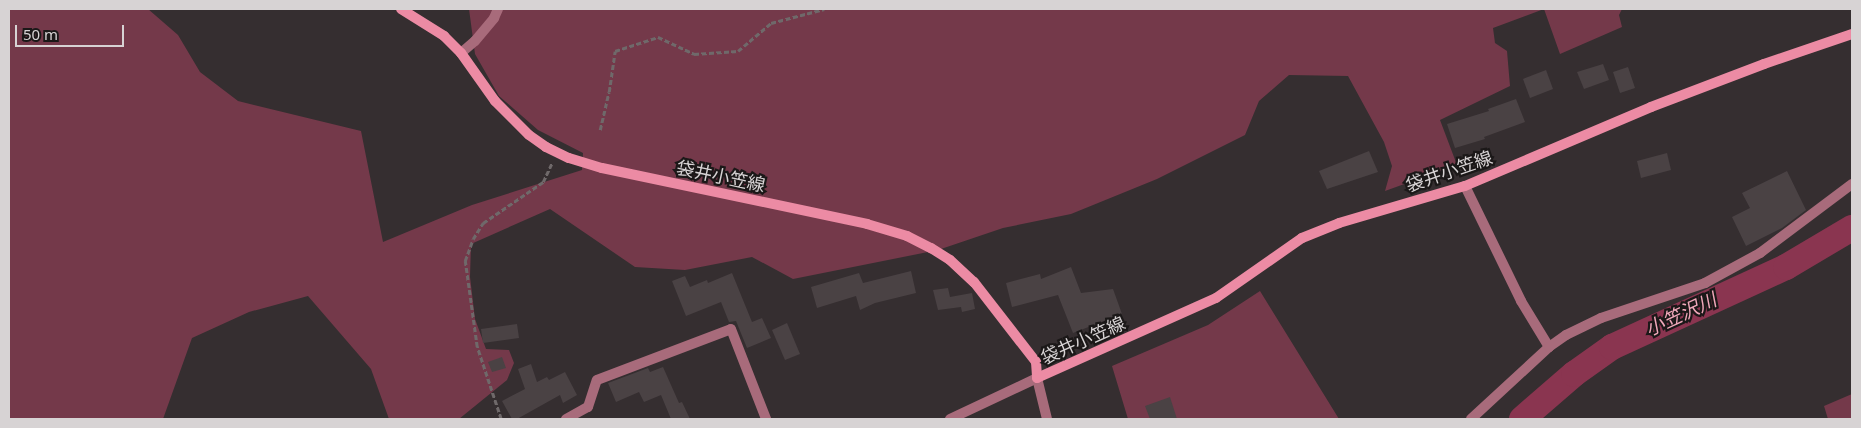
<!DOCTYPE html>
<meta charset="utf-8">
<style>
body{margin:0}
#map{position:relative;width:1861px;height:428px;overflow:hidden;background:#352e30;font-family:"Noto Sans","Noto Sans JP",sans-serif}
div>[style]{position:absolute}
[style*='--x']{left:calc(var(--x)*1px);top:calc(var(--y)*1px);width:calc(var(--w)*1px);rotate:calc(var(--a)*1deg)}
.green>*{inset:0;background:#74394a}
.river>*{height:26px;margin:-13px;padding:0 13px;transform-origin:13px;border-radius:13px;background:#8a3550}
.building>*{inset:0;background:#4a4244}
.path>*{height:2.5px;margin-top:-1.25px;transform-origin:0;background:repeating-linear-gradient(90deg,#6f696a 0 5px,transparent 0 7.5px)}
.minor>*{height:10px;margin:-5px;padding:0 5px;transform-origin:5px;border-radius:5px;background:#a86b7b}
.tertiary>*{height:10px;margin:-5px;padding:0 5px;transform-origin:5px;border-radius:5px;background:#a86b7b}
.secondary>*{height:10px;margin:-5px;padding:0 5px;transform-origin:5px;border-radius:5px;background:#ec8ba4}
span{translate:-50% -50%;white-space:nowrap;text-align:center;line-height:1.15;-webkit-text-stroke:4.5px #1b1818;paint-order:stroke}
.street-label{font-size:18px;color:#d7d3d4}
.water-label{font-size:19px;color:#f1a8ba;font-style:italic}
.frame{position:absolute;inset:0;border:10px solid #d7d3d4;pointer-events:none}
.scale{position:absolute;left:15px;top:25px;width:109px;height:22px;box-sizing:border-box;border:2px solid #d7d3d4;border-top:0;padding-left:6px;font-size:15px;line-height:18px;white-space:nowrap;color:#d7d3d4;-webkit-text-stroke:4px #1b1818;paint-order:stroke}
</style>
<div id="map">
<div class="green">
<i style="clip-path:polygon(9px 9px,148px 9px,178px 35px,200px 72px,238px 101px,361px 131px,383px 242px,472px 205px,582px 170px,583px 153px,538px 130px,499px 96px,475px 54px,469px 9px,1622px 9px,1619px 15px,1622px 27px,1560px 54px,1544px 9px,1493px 28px,1495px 43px,1507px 51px,1510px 86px,1440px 120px,1457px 165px,1385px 191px,1392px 166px,1384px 142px,1348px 76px,1289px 75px,1259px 101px,1245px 135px,1157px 179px,1071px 214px,1003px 228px,938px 250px,793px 279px,752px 257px,685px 270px,635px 267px,550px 209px,471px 244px,470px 277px,475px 319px,486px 349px,509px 350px,514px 363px,507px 380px,459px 419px,389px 419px,371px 369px,308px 296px,249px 312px,192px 338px,163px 419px,9px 419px)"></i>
<i style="clip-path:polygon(1260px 291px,1339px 419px,1128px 419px,1112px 366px,1208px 325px)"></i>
<i style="clip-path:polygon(1852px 394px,1852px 419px,1828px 419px,1824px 406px)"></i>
</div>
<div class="river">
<i style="--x:1522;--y:419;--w:69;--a:-40.9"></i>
<i style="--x:1574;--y:374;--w:47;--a:-35.4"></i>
<i style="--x:1612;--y:347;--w:192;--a:-24.7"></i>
<i style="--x:1786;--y:267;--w:77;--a:-30.6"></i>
</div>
<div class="building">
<i style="clip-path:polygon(1603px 64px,1609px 80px,1584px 89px,1577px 72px)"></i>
<i style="clip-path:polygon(1628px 67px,1635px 88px,1620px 93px,1613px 72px)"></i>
<i style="clip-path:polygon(1546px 70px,1553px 89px,1530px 98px,1523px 79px)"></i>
<i style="clip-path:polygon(1516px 99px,1525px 122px,1484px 137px,1485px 139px,1455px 148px,1447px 124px,1489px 111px,1488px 109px)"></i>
<i style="clip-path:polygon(1369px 151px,1378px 172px,1327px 189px,1319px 171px)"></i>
<i style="clip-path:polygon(1667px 153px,1671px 170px,1641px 178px,1637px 161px)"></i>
<i style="clip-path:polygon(1787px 171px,1806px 210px,1782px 228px,1746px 246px,1732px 217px,1750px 208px,1742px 193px)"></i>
<i style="clip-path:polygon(1071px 267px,1081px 293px,1113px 289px,1122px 314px,1073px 333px,1058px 295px,1012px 307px,1006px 283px,1040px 274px,1041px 279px)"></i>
<i style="clip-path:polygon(911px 271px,916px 293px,875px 303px,860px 310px,856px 296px,817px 308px,811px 287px,859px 273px,863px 283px)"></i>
<i style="clip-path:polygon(732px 273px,752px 322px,762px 318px,771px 338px,747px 348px,736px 321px,729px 322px,721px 302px,686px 316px,672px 281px,685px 276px,690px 287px,707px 280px,708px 283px)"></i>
<i style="clip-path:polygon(948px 288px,950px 297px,972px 293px,975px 309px,962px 312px,961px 307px,938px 310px,933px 290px)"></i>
<i style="clip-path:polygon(787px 323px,800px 354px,785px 360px,772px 330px)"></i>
<i style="clip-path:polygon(517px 324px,519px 338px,483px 343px,481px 329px)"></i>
<i style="clip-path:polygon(502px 357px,506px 368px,492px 372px,488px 362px)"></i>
<i style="clip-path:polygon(531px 364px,537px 382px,547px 377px,549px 380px,565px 372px,577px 395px,563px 403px,560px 395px,517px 419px,512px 419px,502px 401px,525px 389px,518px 369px)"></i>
<i style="clip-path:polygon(663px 367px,679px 403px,682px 402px,690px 419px,671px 419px,661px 395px,644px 402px,639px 392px,616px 402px,608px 383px,648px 368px,650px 372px)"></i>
<i style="clip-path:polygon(1170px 397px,1177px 419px,1150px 419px,1145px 406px)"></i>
</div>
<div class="path">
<i style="--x:600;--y:130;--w:39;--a:-77"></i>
<i style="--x:609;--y:92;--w:41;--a:-81.7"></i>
<i style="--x:615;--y:51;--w:45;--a:-18"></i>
<i style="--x:658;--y:37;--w:40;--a:25"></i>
<i style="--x:694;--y:54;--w:44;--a:-3.9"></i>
<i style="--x:738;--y:51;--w:43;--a:-40.3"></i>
<i style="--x:771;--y:23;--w:55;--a:-14.8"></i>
<i style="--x:501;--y:419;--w:76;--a:-108.4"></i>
<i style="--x:477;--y:347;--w:87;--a:-97.9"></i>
<i style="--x:465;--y:261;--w:23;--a:-70"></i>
<i style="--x:473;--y:239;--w:19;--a:-58"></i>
<i style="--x:483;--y:223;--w:73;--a:-34.3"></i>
<i style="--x:543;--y:182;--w:21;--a:-65"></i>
</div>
<div class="minor">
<i style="--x:461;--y:53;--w:18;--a:-41"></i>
<i style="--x:475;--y:41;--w:30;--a:-50"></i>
<i style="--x:494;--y:18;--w:10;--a:-66"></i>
<i style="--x:1465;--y:186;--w:128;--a:64"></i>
<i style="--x:1521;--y:301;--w:54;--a:58.7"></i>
<i style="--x:1037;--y:378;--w:42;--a:76.3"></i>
<i style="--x:566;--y:419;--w:25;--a:-29"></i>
<i style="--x:588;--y:407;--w:28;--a:-72"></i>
<i style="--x:597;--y:380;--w:143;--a:-20.8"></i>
<i style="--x:731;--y:329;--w:97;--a:68.7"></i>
<i style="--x:1471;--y:419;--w:106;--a:-42.7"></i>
<i style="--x:1549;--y:347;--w:21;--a:-35"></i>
<i style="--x:1566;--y:335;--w:39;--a:-26"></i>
<i style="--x:1601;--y:318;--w:110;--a:-18.6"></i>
<i style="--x:1705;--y:283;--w:63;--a:-28.6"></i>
<i style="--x:1760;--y:253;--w:115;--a:-36.9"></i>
</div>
<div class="tertiary">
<i style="--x:950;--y:419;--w:96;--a:-25.2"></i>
</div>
<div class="secondary">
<i style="--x:401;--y:9;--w:51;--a:32.1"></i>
<i style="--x:444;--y:36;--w:24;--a:45"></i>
<i style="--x:461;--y:53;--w:59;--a:54.7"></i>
<i style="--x:495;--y:101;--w:48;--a:45"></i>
<i style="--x:529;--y:135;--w:21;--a:35"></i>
<i style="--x:546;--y:147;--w:25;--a:26"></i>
<i style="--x:569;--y:158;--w:34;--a:17"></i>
<i style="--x:602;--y:168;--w:271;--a:11.9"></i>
<i style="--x:867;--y:224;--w:42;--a:16.7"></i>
<i style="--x:907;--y:236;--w:27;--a:27"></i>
<i style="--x:931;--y:248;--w:22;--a:32"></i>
<i style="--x:950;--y:260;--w:33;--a:43"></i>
<i style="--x:974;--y:282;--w:101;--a:52.2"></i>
<i style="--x:1036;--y:362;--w:16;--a:86"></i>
<i style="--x:1037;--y:378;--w:196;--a:-24.1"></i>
<i style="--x:1216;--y:298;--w:105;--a:-34.9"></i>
<i style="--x:1302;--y:238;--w:40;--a:-22"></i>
<i style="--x:1339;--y:223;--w:131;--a:-16.4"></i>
<i style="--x:1465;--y:186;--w:202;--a:-23"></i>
<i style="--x:1651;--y:107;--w:121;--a:-20.8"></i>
<i style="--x:1764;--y:64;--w:93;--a:-18.8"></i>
</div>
<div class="street-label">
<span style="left:1449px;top:171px;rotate:-19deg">袋井小笠線</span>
<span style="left:721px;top:176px;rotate:12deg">袋井小笠線</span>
<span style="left:1083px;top:340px;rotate:-24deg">袋井小笠線</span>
</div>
<div class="water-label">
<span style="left:1681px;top:315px;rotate:-25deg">小笠沢川</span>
</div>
<div class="frame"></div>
<div class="scale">50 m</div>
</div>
